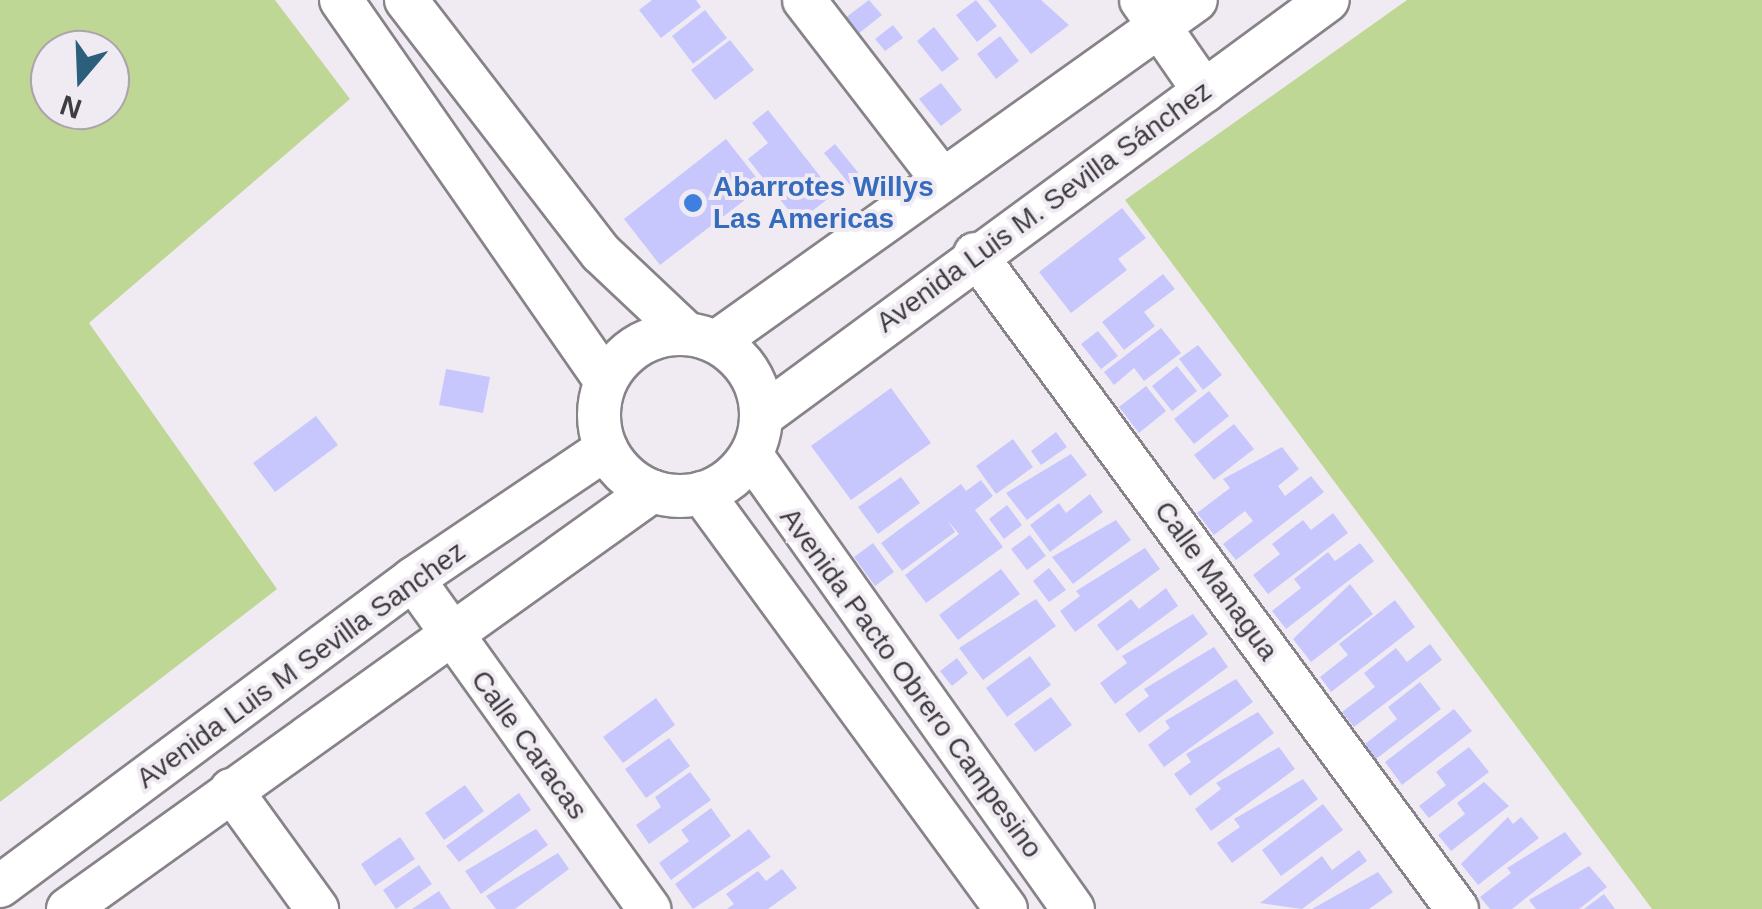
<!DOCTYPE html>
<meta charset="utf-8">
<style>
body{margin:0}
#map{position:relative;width:1762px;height:909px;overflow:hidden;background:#f0ebf2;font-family:Helvetica,sans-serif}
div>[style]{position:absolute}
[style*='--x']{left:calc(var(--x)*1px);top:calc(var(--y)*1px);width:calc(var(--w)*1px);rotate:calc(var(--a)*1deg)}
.green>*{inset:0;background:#bfd795}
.building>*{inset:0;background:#c7c7fd}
.roads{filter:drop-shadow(2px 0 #878389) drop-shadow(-2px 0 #878389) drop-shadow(0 2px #878389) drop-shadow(0 -2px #878389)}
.minor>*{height:42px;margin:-21px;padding:0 21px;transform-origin:21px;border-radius:21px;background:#fff}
.minor>.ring{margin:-21px;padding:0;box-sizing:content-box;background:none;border:42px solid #fff;border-radius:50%}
.dots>*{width:28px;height:28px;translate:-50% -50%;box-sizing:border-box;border:5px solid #f0ebf2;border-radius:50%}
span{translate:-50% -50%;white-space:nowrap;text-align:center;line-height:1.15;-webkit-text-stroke:8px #f0ebf2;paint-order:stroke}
.shop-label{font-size:28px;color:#366cbe;font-weight:700}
.left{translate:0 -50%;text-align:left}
.street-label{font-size:28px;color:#3e3c3f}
.north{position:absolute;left:30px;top:30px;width:100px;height:100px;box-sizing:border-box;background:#f0ebf2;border:2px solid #a9a5aa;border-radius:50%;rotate:199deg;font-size:28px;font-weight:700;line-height:40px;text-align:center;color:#3e3c3f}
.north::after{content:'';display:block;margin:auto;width:35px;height:45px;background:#2b5f7c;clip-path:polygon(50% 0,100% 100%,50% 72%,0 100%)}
</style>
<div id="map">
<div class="green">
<i style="clip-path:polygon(evenodd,0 0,275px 0,350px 99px,89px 323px,277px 589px,0 802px,0 0,110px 50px,110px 110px,50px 110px,50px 50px,110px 50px)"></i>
<i style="clip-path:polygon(1407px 0,1762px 0,1762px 909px,1652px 909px,1125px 200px)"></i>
</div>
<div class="building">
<i style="clip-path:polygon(652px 0,696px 0,701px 7px,661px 38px,639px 10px)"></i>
<i style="clip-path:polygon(869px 0,882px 15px,858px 34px,845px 18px)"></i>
<i style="clip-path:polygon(976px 0,997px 26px,977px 42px,956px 15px)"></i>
<i style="clip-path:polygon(988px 0,1041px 0,1069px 25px,1031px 54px)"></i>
<i style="clip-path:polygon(705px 10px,727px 38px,693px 64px,672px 36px)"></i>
<i style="clip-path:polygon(893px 25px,903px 38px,885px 51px,875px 39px)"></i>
<i style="clip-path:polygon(934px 27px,959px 59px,942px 72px,917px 41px)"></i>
<i style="clip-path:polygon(1000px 36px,1019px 61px,996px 79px,977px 54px)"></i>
<i style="clip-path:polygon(730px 40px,754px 70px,715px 100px,691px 70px)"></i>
<i style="clip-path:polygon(941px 83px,962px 110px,941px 126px,919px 99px)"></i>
<i style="clip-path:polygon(768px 110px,834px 194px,798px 222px,748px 159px,768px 143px,752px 123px)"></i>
<i style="clip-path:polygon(726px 139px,763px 186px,660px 265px,624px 219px)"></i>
<i style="clip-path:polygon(835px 144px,861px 176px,850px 185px,824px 153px)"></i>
<i style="clip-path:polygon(1122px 208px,1146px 238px,1118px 259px,1127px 270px,1071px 313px,1039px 272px)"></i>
<i style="clip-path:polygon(1163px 274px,1175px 289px,1144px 312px,1155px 326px,1124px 350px,1102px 322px)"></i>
<i style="clip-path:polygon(1161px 328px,1181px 353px,1144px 381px,1134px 368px,1114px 385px,1104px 372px)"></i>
<i style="clip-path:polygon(1098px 331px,1118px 356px,1101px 369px,1081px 344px)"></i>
<i style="clip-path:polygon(1198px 345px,1222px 375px,1203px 390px,1179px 359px)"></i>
<i style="clip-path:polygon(1177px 366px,1197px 391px,1172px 411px,1152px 386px)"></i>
<i style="clip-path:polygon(446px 369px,490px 377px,483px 413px,439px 405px)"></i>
<i style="clip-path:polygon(1146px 386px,1166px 411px,1139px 433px,1119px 407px)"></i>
<i style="clip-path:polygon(891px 388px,931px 443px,851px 500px,811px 446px)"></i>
<i style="clip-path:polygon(1209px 391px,1229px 416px,1194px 444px,1174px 419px)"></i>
<i style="clip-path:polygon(316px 416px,338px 445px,275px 492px,253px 463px)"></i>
<i style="clip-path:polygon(1234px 424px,1254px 449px,1214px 480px,1194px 455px)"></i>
<i style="clip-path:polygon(1056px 432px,1067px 447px,1041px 465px,1031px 451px)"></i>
<i style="clip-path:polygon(1013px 439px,1033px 467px,996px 494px,976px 466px)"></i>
<i style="clip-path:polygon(1282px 447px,1299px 469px,1278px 486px,1285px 496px,1311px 476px,1324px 492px,1236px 560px,1223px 544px,1253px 521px,1245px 511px,1214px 535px,1197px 513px,1230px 488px,1223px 479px)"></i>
<i style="clip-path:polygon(1071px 454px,1087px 475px,1027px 520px,1006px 493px)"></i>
<i style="clip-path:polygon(901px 477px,920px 503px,878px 534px,858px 507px)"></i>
<i style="clip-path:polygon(981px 480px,993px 496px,975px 510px,1003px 547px,926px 603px,905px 575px,959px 534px,948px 521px,955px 532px,902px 571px,881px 543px,961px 484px,966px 491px)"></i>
<i style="clip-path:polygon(1090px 494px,1103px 512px,1050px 552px,1030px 525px,1059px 503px,1066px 513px)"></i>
<i style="clip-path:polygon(1007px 505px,1022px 525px,1004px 539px,989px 519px)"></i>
<i style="clip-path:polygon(1333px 513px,1348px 533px,1268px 594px,1253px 575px,1280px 554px,1272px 544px,1303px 520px,1311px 530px)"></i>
<i style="clip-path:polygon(1116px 520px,1131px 540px,1073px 584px,1052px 557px)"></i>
<i style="clip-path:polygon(1030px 535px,1046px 556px,1027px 570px,1011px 549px)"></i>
<i style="clip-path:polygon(873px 543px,894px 572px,875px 586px,854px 557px)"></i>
<i style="clip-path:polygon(1360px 543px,1374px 561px,1286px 629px,1272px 611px,1301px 588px,1294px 579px,1328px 552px,1335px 561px)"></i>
<i style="clip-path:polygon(1145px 548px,1160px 569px,1075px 632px,1060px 611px,1080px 596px,1076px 591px)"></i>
<i style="clip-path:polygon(1049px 568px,1066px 590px,1049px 602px,1033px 581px)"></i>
<i style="clip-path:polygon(1001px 569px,1020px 594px,958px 640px,939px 615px)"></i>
<i style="clip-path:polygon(1350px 584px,1373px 614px,1311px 662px,1293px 639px)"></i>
<i style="clip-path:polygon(1166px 588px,1178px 606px,1117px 651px,1097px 625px,1131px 599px,1139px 609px)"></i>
<i style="clip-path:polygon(1036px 599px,1056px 626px,983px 680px,959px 648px)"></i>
<i style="clip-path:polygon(1395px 600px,1415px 627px,1331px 692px,1320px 677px,1348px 655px,1339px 644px)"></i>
<i style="clip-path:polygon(1193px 614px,1208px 634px,1115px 704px,1100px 683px,1127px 663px,1122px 656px)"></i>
<i style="clip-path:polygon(1430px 644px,1442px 660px,1354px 727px,1342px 712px,1375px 687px,1364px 673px,1396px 648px,1407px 662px)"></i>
<i style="clip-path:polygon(1214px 647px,1228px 667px,1139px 733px,1125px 714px,1149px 696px,1144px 689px)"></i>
<i style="clip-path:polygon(1030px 656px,1051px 685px,1007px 717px,986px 688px)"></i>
<i style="clip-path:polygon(957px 658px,968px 673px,952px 686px,940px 671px)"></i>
<i style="clip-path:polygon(1236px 679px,1253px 702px,1164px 767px,1148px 745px,1170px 728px,1165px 721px)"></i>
<i style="clip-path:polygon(1420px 682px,1441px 709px,1376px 759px,1365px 744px,1397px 719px,1388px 707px)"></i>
<i style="clip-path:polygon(1051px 697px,1072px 725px,1035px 752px,1014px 724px)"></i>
<i style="clip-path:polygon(656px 698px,675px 725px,623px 763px,603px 737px)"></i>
<i style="clip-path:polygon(1454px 709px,1472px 731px,1402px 785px,1385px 762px)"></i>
<i style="clip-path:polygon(1258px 712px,1274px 733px,1190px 796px,1174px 774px,1191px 762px,1186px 754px)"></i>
<i style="clip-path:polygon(669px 738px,690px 766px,646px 798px,625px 769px)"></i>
<i style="clip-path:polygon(1279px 747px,1295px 769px,1211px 831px,1195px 809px,1221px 789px,1216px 783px)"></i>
<i style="clip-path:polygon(1469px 747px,1489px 772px,1429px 818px,1419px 806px,1446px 785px,1436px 772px)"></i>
<i style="clip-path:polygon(690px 772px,711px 800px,649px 844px,636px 825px,661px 807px,655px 797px)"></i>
<i style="clip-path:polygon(1303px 779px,1318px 799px,1232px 863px,1217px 843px,1240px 827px,1234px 819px)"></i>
<i style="clip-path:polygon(1484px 782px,1509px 806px,1451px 851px,1438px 835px,1465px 814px,1457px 803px)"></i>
<i style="clip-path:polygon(465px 785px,484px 811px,444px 840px,425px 813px)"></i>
<i style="clip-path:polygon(519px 793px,531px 810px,459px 862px,446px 846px)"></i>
<i style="clip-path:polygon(1323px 804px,1343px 830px,1281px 876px,1262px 850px)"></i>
<i style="clip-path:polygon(711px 808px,731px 836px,671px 880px,659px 863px,689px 841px,681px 830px)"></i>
<i style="clip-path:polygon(1508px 817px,1513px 824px,1521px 817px,1539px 838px,1478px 885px,1461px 864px)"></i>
<i style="clip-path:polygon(536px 829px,548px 845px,481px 894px,465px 871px)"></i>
<i style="clip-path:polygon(749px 829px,771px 857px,693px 909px,675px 884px)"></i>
<i style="clip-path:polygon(1565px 832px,1582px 854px,1512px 909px,1490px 909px,1480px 897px,1511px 873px,1507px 868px)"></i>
<i style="clip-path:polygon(400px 837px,415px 859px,375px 886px,361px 864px)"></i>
<i style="clip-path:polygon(1359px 850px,1367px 861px,1302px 909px,1260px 903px,1322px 856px,1332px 870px)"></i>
<i style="clip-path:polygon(558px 853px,569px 869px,515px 909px,496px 909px,486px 896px)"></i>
<i style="clip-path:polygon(419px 865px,432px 884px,396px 909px,383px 890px)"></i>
<i style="clip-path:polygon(1589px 866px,1607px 887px,1579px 909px,1536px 909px,1529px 900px)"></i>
<i style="clip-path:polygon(782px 869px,797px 888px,768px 909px,727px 909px,734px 904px,726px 894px,758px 871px,766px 881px)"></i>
<i style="clip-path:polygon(1378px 872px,1393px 892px,1369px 909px,1312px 909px)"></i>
<i style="clip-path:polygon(439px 891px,451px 909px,412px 909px)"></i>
<i style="clip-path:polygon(1604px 894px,1615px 909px,1584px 909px)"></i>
</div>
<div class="roads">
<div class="minor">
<i style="--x:341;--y:0;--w:464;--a:55.2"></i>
<i style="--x:406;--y:0;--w:319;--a:52.4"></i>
<i style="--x:601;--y:253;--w:118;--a:43.3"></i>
<i style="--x:804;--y:0;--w:226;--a:52.4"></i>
<i style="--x:1141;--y:0;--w:111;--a:55.3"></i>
<i style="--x:975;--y:254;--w:813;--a:53.65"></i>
<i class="ring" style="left:599px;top:334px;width:120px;height:120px"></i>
<i style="--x:716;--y:342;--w:589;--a:-35.47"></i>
<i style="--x:762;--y:416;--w:702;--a:-36.32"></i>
<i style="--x:752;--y:456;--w:555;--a:54.68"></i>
<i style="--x:702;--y:493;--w:515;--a:53.84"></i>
<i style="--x:413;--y:579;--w:406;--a:54.4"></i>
<i style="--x:231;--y:790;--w:147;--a:54.1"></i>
<i style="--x:0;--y:886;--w:515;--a:-36.62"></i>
<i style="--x:413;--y:579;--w:233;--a:-34"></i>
<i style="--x:68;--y:909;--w:718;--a:-35.59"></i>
</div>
</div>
<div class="dots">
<i style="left:693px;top:203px;background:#3f7fe0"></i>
</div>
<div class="shop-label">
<span class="left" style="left:713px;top:203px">Abarrotes Willys<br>Las Americas</span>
</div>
<div class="street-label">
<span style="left:1044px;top:207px;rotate:-36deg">Avenida Luis M. Sevilla Sánchez</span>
<span style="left:1216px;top:581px;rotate:54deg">Calle Managua</span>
<span style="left:301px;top:665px;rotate:-36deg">Avenida Luis M Sevilla Sanchez</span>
<span style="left:911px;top:683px;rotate:54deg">Avenida Pacto Obrero Campesino</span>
<span style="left:529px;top:745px;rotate:54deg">Calle Caracas</span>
</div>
<div class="north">N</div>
</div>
